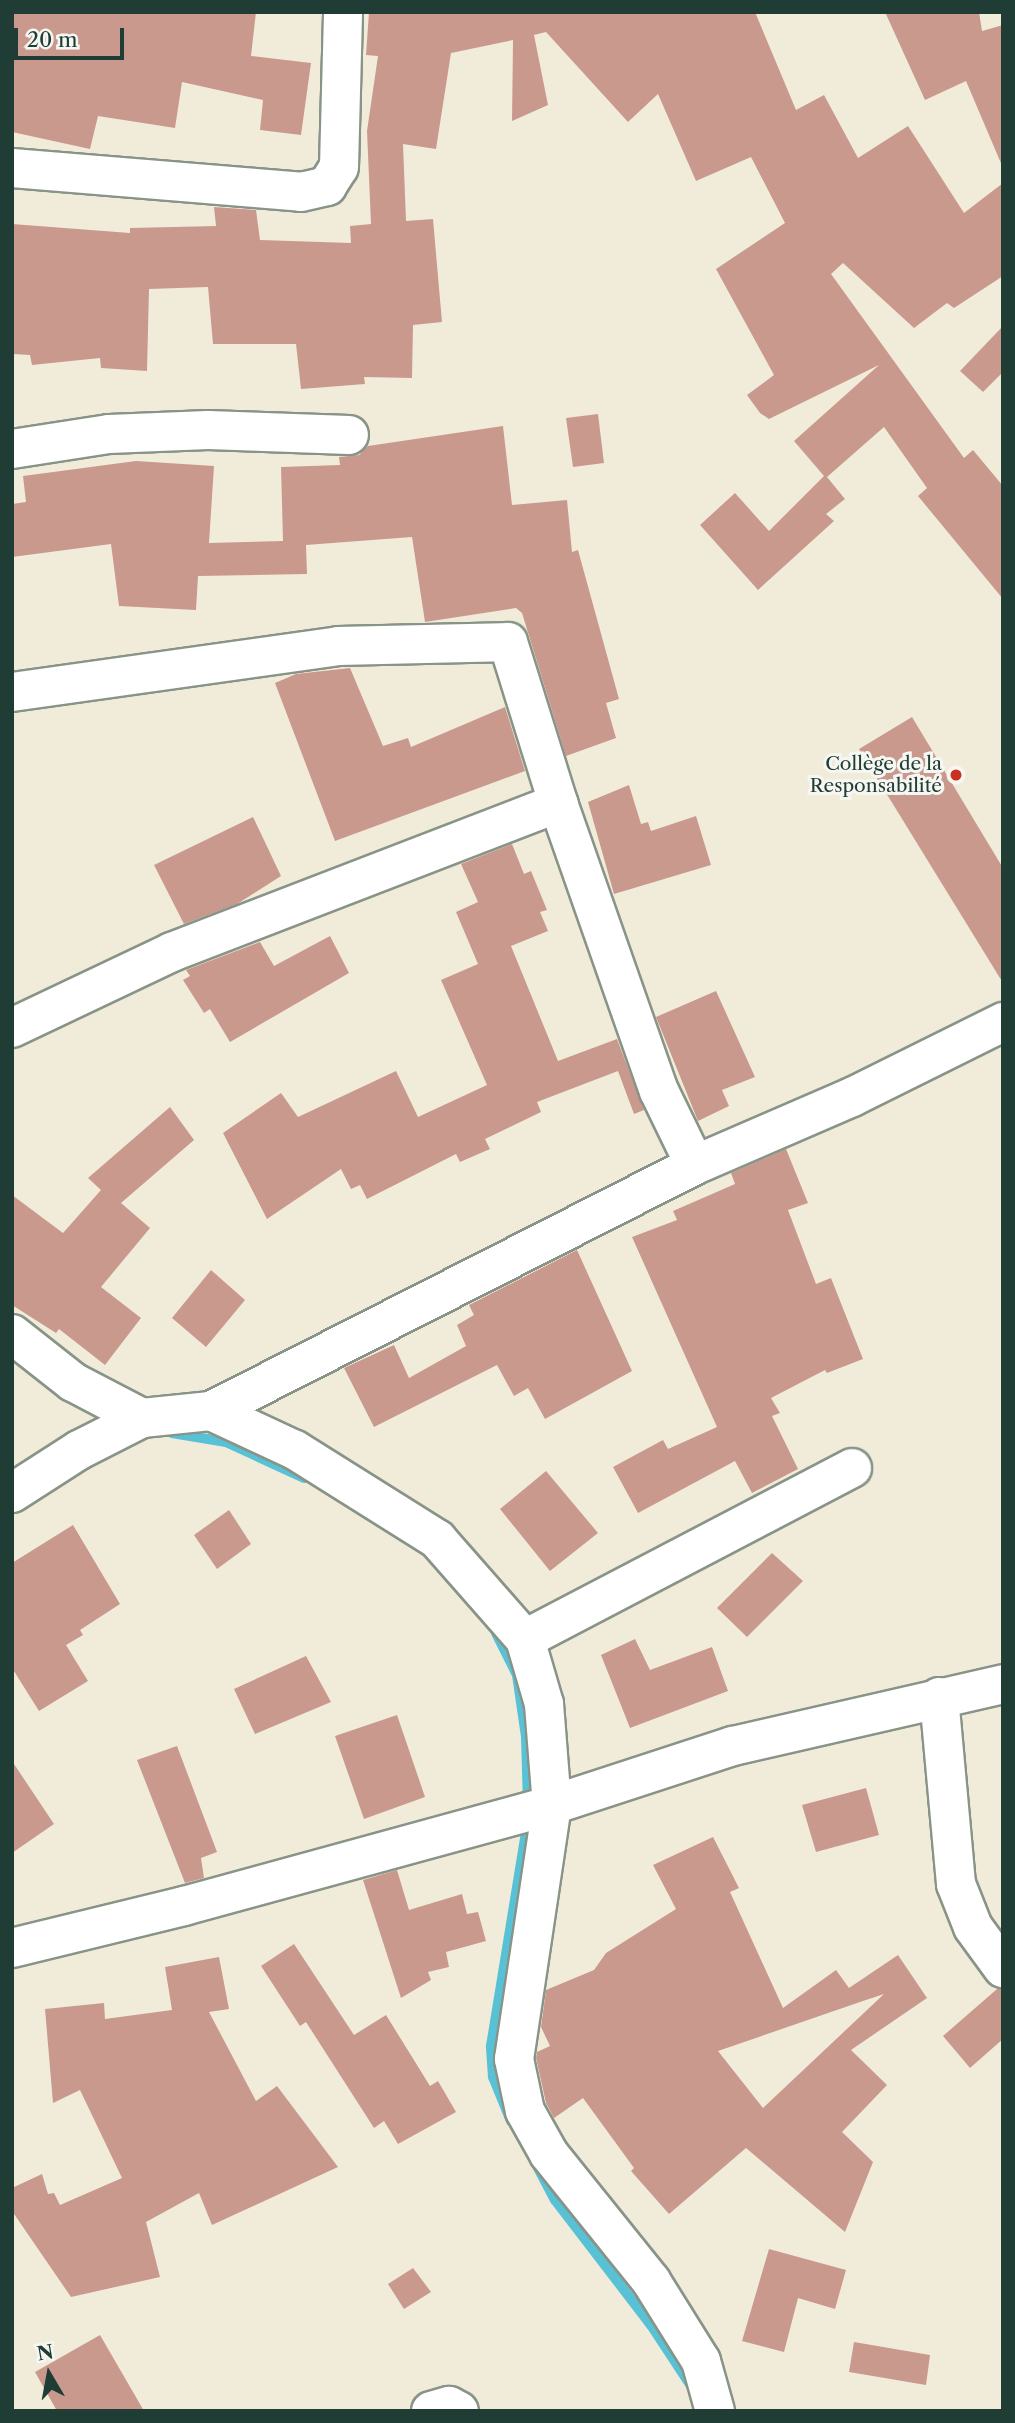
<!DOCTYPE html>
<meta charset="utf-8">
<style>
body{margin:0}
#map{position:relative;width:1015px;height:2423px;overflow:hidden;background:#f1ecda;font-family:"Libre Caslon Text",serif}
div>[style]{position:absolute}
[style*='--x']{left:calc(var(--x)*1px);top:calc(var(--y)*1px);width:calc(var(--w)*1px);rotate:calc(var(--a)*1deg)}
.stream>*{height:10px;margin:-5px;padding:0 5px;transform-origin:5px;border-radius:5px;background:#59c1d5}
.building>*{inset:0;background:#ca998e}
.roads{filter:drop-shadow(2px 0 #889487) drop-shadow(-2px 0 #889487) drop-shadow(0 2px #889487) drop-shadow(0 -2px #889487)}
.minor>*{height:38px;margin:-19px;padding:0 19px;transform-origin:19px;border-radius:19px;background:#fff}
.dots>*{width:19px;height:19px;translate:-50% -50%;box-sizing:border-box;border:4px solid #f6f6f2;border-radius:50%}
span{translate:-50% -50%;white-space:nowrap;text-align:center;line-height:1.15;-webkit-text-stroke:6px #f6f6f2;paint-order:stroke}
.poi-label{font-size:19px;color:#1f3d34}
.right{translate:-100% -50%;text-align:right}
.frame{position:absolute;inset:0;border:14px solid #1f3d34;pointer-events:none}
.north{position:absolute;left:14px;top:2339px;width:70px;height:70px;-webkit-text-stroke:5px #f6f6f2;paint-order:stroke;rotate:350deg;font-size:19px;font-weight:700;line-height:28px;text-align:center;color:#1f3d34}
.north::after{content:'';display:block;margin:auto;width:24px;height:32px;background:#1f3d34;clip-path:polygon(50% 0,100% 100%,50% 72%,0 100%)}
.scale{position:absolute;left:14px;top:28px;width:110px;height:32px;box-sizing:border-box;border:4px solid #1f3d34;border-top:0;padding-left:9px;font-size:21px;line-height:24px;white-space:nowrap;color:#1f3d34;-webkit-text-stroke:5px #f6f6f2;paint-order:stroke}
</style>
<div id="map">
<div class="stream">
<i style="--x:172;--y:1433;--w:55;--a:9.5"></i>
<i style="--x:226;--y:1442;--w:86;--a:24.8"></i>
<i style="--x:496;--y:1633;--w:47;--a:63.4"></i>
<i style="--x:517;--y:1675;--w:63;--a:81.7"></i>
<i style="--x:526;--y:1737;--w:66;--a:88.3"></i>
<i style="--x:511;--y:2121;--w:48;--a:-112.2"></i>
<i style="--x:493;--y:2077;--w:31;--a:-94"></i>
<i style="--x:491;--y:2046;--w:230;--a:-80.7"></i>
<i style="--x:538;--y:2168;--w:36;--a:62"></i>
<i style="--x:555;--y:2200;--w:158;--a:52.5"></i>
<i style="--x:651;--y:2325;--w:73;--a:56.7"></i>
</div>
<div class="building">
<i style="clip-path:polygon(12px 12px,256px 12px,251px 56px,311px 63px,301px 135px,260px 130px,263px 100px,182px 82px,175px 128px,98px 116px,90px 149px,12px 132px)"></i>
<i style="clip-path:polygon(369px 12px,755px 12px,796px 110px,824px 95px,858px 158px,908px 126px,964px 213px,1003px 183px,1003px 276px,954px 308px,947px 303px,914px 328px,843px 263px,831px 274px,964px 458px,973px 450px,1003px 486px,1003px 599px,918px 496px,927px 488px,884px 427px,827px 477px,845px 499px,826px 514px,834px 521px,758px 590px,700px 525px,735px 493px,769px 531px,824px 476px,794px 441px,879px 365px,769px 419px,760px 413px,747px 395px,774px 375px,716px 269px,785px 223px,751px 157px,696px 181px,658px 94px,628px 122px,546px 32px,534px 35px,548px 105px,512px 121px,513px 40px,451px 53px,436px 149px,403px 144px,406px 221px,433px 219px,442px 322px,413px 325px,412px 378px,364px 377px,365px 384px,301px 389px,296px 344px,213px 344px,208px 287px,149px 289px,147px 371px,101px 368px,100px 358px,32px 365px,30px 355px,12px 354px,12px 224px,130px 233px,130px 228px,216px 226px,214px 207px,256px 210px,260px 240px,351px 243px,350px 226px,371px 224px,367px 131px,378px 56px,366px 55px)"></i>
<i style="clip-path:polygon(885px 12px,979px 12px,982px 31px,1003px 25px,1003px 168px,966px 81px,925px 100px)"></i>
<i style="clip-path:polygon(1003px 326px,1003px 372px,983px 392px,960px 371px)"></i>
<i style="clip-path:polygon(598px 414px,604px 463px,573px 467px,566px 418px)"></i>
<i style="clip-path:polygon(503px 426px,512px 505px,567px 500px,572px 552px,578px 550px,619px 699px,606px 703px,616px 738px,566px 756px,522px 613px,516px 608px,425px 622px,412px 537px,306px 545px,307px 574px,198px 576px,196px 610px,119px 606px,111px 544px,12px 557px,12px 504px,26px 502px,23px 476px,136px 461px,214px 466px,209px 543px,283px 541px,281px 467px,340px 465px,339px 457px,359px 455px,368px 446px)"></i>
<i style="clip-path:polygon(350px 668px,383px 746px,408px 738px,411px 747px,505px 707px,525px 771px,335px 841px,275px 683px,296px 674px)"></i>
<i style="clip-path:polygon(912px 717px,1003px 868px,1003px 983px,859px 749px)"></i>
<i style="clip-path:polygon(629px 785px,641px 824px,648px 822px,651px 831px,696px 816px,711px 865px,614px 894px,588px 802px)"></i>
<i style="clip-path:polygon(253px 817px,281px 876px,237px 904px,184px 924px,154px 865px)"></i>
<i style="clip-path:polygon(512px 844px,524px 874px,531px 871px,547px 910px,540px 912px,548px 931px,511px 946px,558px 1061px,617px 1039px,644px 1110px,634px 1114px,618px 1071px,537px 1102px,541px 1112px,485px 1139px,490px 1149px,460px 1162px,456px 1154px,367px 1199px,360px 1185px,351px 1189px,341px 1169px,267px 1219px,223px 1133px,281px 1093px,298px 1117px,396px 1071px,418px 1117px,487px 1085px,441px 980px,478px 964px,456px 912px,478px 902px,461px 864px)"></i>
<i style="clip-path:polygon(330px 936px,349px 973px,230px 1042px,210px 1009px,204px 1013px,183px 980px,190px 976px,186px 970px,260px 942px,274px 966px)"></i>
<i style="clip-path:polygon(716px 991px,755px 1077px,722px 1090px,729px 1106px,698px 1121px,656px 1017px)"></i>
<i style="clip-path:polygon(170px 1107px,194px 1140px,121px 1203px,150px 1228px,101px 1287px,141px 1318px,105px 1365px,59px 1329px,56px 1333px,12px 1305px,12px 1195px,63px 1233px,101px 1190px,88px 1178px)"></i>
<i style="clip-path:polygon(786px 1149px,808px 1203px,788px 1210px,816px 1284px,831px 1278px,863px 1359px,827px 1373px,825px 1370px,771px 1398px,780px 1413px,772px 1416px,798px 1469px,752px 1493px,735px 1461px,638px 1513px,613px 1467px,663px 1440px,668px 1449px,717px 1427px,632px 1237px,677px 1220px,673px 1211px,735px 1184px,731px 1173px)"></i>
<i style="clip-path:polygon(577px 1250px,632px 1371px,545px 1419px,528px 1388px,514px 1396px,497px 1365px,374px 1427px,344px 1368px,394px 1345px,409px 1378px,466px 1346px,457px 1325px,474px 1315px,469px 1305px)"></i>
<i style="clip-path:polygon(211px 1270px,245px 1300px,206px 1347px,172px 1318px)"></i>
<i style="clip-path:polygon(546px 1471px,598px 1533px,550px 1571px,500px 1509px)"></i>
<i style="clip-path:polygon(229px 1510px,251px 1544px,217px 1569px,194px 1535px)"></i>
<i style="clip-path:polygon(73px 1525px,120px 1604px,80px 1630px,83px 1635px,66px 1645px,88px 1681px,39px 1711px,12px 1668px,12px 1563px)"></i>
<i style="clip-path:polygon(772px 1553px,803px 1581px,747px 1637px,717px 1608px)"></i>
<i style="clip-path:polygon(635px 1639px,650px 1670px,712px 1647px,728px 1691px,630px 1728px,601px 1655px)"></i>
<i style="clip-path:polygon(306px 1656px,331px 1702px,255px 1734px,234px 1689px)"></i>
<i style="clip-path:polygon(397px 1715px,425px 1797px,364px 1819px,335px 1736px)"></i>
<i style="clip-path:polygon(177px 1746px,217px 1852px,201px 1858px,204px 1878px,185px 1883px,137px 1760px)"></i>
<i style="clip-path:polygon(12px 1761px,54px 1824px,12px 1853px)"></i>
<i style="clip-path:polygon(866px 1788px,879px 1835px,816px 1852px,802px 1805px)"></i>
<i style="clip-path:polygon(evenodd,713px 1837px,739px 1888px,730px 1892px,783px 2008px,836px 1970px,849px 1988px,898px 1955px,927px 1998px,851px 2050px,887px 2085px,842px 2132px,873px 2162px,845px 2232px,746px 2148px,669px 2214px,631px 2171px,634px 2168px,583px 2098px,554px 2118px,546px 2103px,536px 2058px,537px 2052px,550px 2046px,541px 2027px,546px 1990px,594px 1970px,606px 1953px,676px 1909px,653px 1865px,713px 1837px,884px 1994px,763px 2108px,718px 2051px,860px 2002px,884px 1994px)"></i>
<i style="clip-path:polygon(397px 1870px,409px 1910px,462px 1894px,467px 1914px,478px 1912px,486px 1941px,446px 1952px,449px 1967px,428px 1972px,431px 1980px,401px 1998px,363px 1880px)"></i>
<i style="clip-path:polygon(294px 1944px,354px 2035px,386px 2015px,430px 2086px,438px 2081px,456px 2112px,398px 2144px,384px 2121px,374px 2128px,306px 2022px,300px 2026px,261px 1966px)"></i>
<i style="clip-path:polygon(219px 1957px,229px 2009px,209px 2012px,256px 2101px,277px 2086px,338px 2167px,212px 2225px,199px 2193px,146px 2222px,160px 2277px,71px 2297px,12px 2211px,12px 2188px,42px 2174px,48px 2194px,54px 2193px,60px 2205px,122px 2178px,80px 2090px,53px 2103px,45px 2009px,104px 2003px,105px 2019px,172px 2010px,165px 1967px)"></i>
<i style="clip-path:polygon(997px 1989px,1003px 1989px,1003px 2039px,970px 2068px,943px 2036px)"></i>
<i style="clip-path:polygon(769px 2249px,846px 2270px,835px 2309px,798px 2298px,784px 2352px,742px 2341px)"></i>
<i style="clip-path:polygon(413px 2268px,431px 2292px,404px 2309px,388px 2284px)"></i>
<i style="clip-path:polygon(100px 2335px,144px 2411px,57px 2411px,35px 2372px)"></i>
<i style="clip-path:polygon(854px 2342px,930px 2355px,926px 2385px,849px 2372px)"></i>
</div>
<div class="roads">
<div class="minor">
<i style="--x:12;--y:168;--w:290;--a:4.7"></i>
<i style="--x:301;--y:192;--w:27;--a:-13"></i>
<i style="--x:327;--y:186;--w:22;--a:-58"></i>
<i style="--x:339;--y:167;--w:155;--a:-88.5"></i>
<i style="--x:12;--y:449;--w:98;--a:-8.8"></i>
<i style="--x:109;--y:434;--w:99;--a:-2.3"></i>
<i style="--x:208;--y:430;--w:141;--a:2"></i>
<i style="--x:12;--y:692;--w:329;--a:-8"></i>
<i style="--x:338;--y:646;--w:170;--a:-1.3"></i>
<i style="--x:508;--y:642;--w:169;--a:72.7"></i>
<i style="--x:558;--y:803;--w:305;--a:70.7"></i>
<i style="--x:659;--y:1091;--w:82;--a:64.1"></i>
<i style="--x:12;--y:1028;--w:177;--a:-25.4"></i>
<i style="--x:172;--y:952;--w:414;--a:-21.1"></i>
<i style="--x:12;--y:1334;--w:78;--a:38.2"></i>
<i style="--x:73;--y:1382;--w:78;--a:27.6"></i>
<i style="--x:211;--y:1411;--w:93;--a:24.9"></i>
<i style="--x:295;--y:1450;--w:168;--a:32.1"></i>
<i style="--x:437;--y:1539;--w:133;--a:48.7"></i>
<i style="--x:525;--y:1639;--w:68;--a:73.7"></i>
<i style="--x:544;--y:1704;--w:101;--a:85.5"></i>
<i style="--x:552;--y:1805;--w:257;--a:98.5"></i>
<i style="--x:514;--y:2059;--w:53;--a:78.1"></i>
<i style="--x:525;--y:2111;--w:49;--a:60.8"></i>
<i style="--x:549;--y:2154;--w:163;--a:51.2"></i>
<i style="--x:651;--y:2281;--w:94;--a:58"></i>
<i style="--x:701;--y:2361;--w:52;--a:74.4"></i>
<i style="--x:12;--y:1493;--w:80;--a:-32.7"></i>
<i style="--x:79;--y:1450;--w:71;--a:-26.9"></i>
<i style="--x:142;--y:1418;--w:69;--a:-5.8"></i>
<i style="--x:211;--y:1411;--w:543;--a:-26.94"></i>
<i style="--x:695;--y:1165;--w:171;--a:-23.4"></i>
<i style="--x:852;--y:1097;--w:169;--a:-26.4"></i>
<i style="--x:525;--y:1639;--w:369;--a:-27.6"></i>
<i style="--x:939;--y:1697;--w:188;--a:84.8"></i>
<i style="--x:956;--y:1884;--w:46;--a:68.4"></i>
<i style="--x:973;--y:1927;--w:51;--a:53.8"></i>
<i style="--x:12;--y:1948;--w:177;--a:-13.7"></i>
<i style="--x:184;--y:1906;--w:382;--a:-15.3"></i>
<i style="--x:552;--y:1805;--w:190;--a:-18.1"></i>
<i style="--x:733;--y:1746;--w:277;--a:-12.9"></i>
<i style="--x:431;--y:2411;--w:19;--a:-16"></i>
<i style="--x:449;--y:2406;--w:11;--a:27"></i>
</div>
</div>
<div class="dots">
<i style="left:956px;top:775px;background:#c8321e"></i>
</div>
<div class="poi-label">
<span class="right" style="left:942px;top:775px">Collège de la<br>Responsabilité</span>
</div>
<div class="frame"></div>
<div class="north">N</div>
<div class="scale">20 m</div>
</div>
